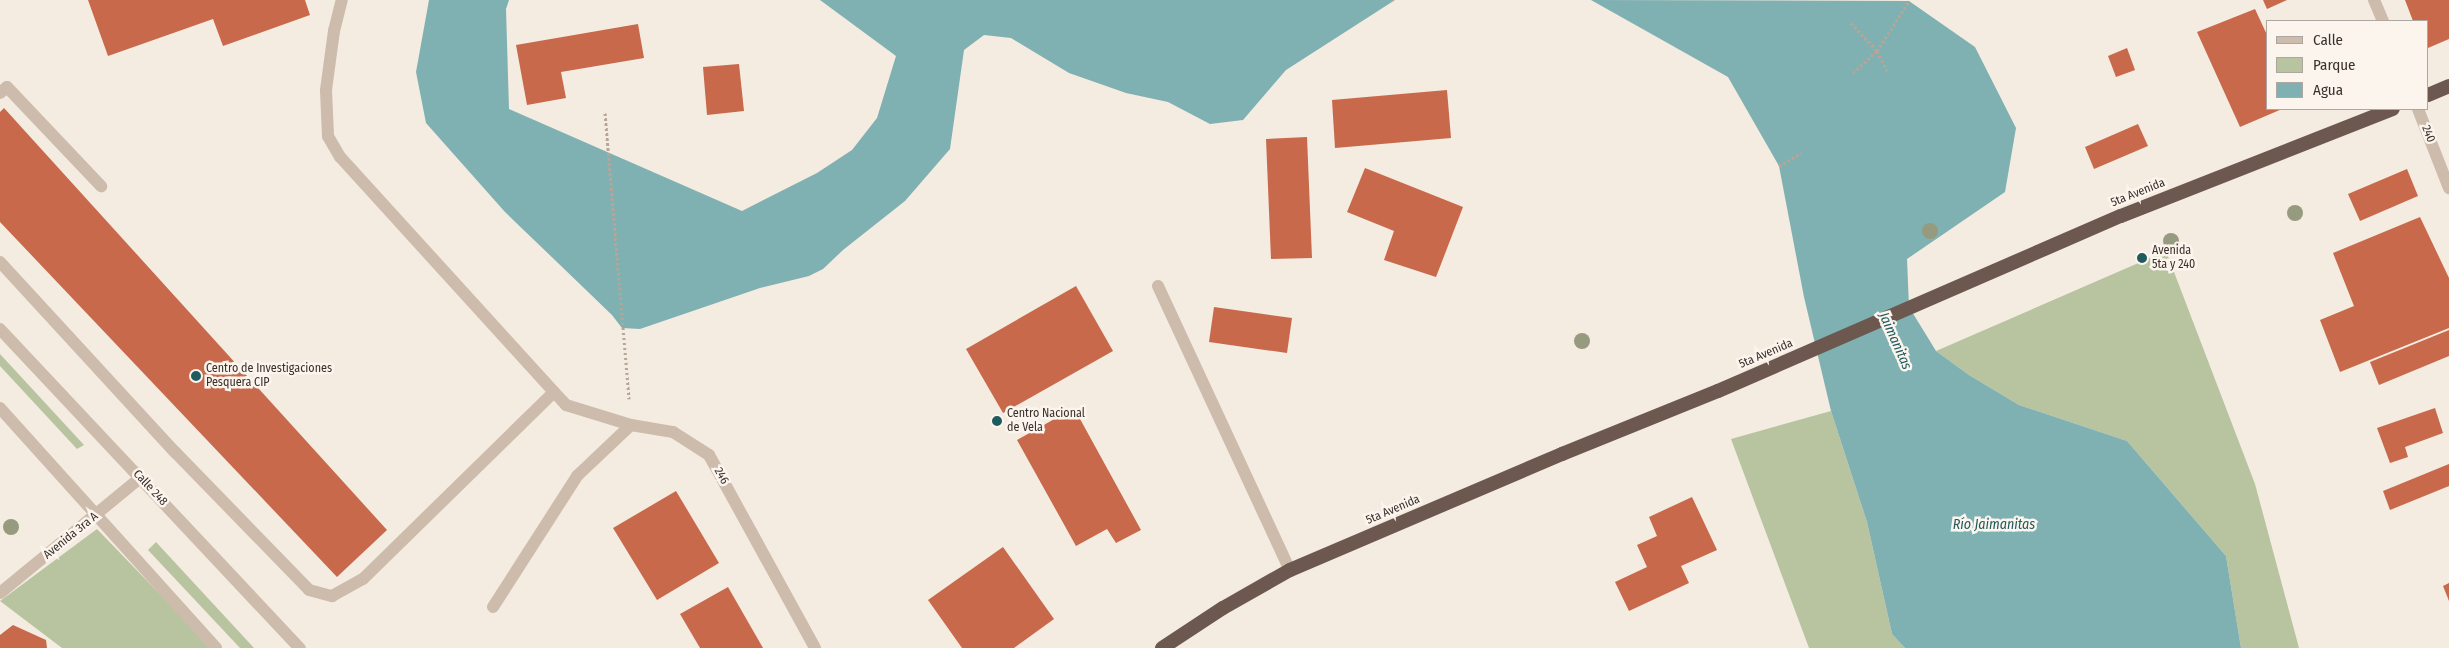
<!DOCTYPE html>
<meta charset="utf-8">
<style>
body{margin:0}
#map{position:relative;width:2449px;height:648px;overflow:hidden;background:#f4ebe1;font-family:"Fira Sans Condensed",sans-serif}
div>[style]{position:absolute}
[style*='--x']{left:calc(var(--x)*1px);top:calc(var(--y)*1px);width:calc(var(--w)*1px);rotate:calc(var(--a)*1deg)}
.green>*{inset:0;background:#b8c4a0}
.water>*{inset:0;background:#7fb0b2}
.building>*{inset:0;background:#c8694b}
.path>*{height:3px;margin-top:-1.5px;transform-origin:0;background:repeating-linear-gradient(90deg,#b9a596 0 2.5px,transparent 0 5px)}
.service>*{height:12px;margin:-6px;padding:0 6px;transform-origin:6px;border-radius:6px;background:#cdbbac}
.minor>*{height:12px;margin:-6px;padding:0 6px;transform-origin:6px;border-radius:6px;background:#cdbbac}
.tertiary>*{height:12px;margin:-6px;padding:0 6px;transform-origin:6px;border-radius:6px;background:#cdbbac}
.trunk>*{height:14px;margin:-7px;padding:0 7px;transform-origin:7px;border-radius:7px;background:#6c584f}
.trees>*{width:16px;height:16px;margin:-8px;border-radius:50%;background:#969b7f}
.dots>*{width:14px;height:14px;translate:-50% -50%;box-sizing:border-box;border:2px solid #fbf5ee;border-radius:50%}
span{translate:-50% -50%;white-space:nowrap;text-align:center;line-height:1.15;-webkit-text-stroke:5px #fbf5ee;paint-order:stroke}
.street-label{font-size:12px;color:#3b302b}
.poi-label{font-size:12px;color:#3b302b}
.left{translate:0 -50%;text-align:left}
.water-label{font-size:14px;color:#1f5a5e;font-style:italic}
.legend{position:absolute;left:2266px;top:20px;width:162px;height:90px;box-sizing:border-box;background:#fbf5ee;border:1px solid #aea6a0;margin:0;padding:6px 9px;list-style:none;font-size:15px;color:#3b302b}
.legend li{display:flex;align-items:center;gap:10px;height:25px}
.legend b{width:25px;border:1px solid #aea6a0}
</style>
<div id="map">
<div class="green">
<i style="clip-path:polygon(2166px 251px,2255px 484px,2299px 648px,2241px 648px,2226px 556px,2127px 441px,2019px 405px,1969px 375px,1936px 351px)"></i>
<i style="clip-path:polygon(0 354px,84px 445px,77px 449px,0 366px)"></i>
<i style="clip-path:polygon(1831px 411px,1867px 522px,1892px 634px,1905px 648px,1809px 648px,1731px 439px)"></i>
<i style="clip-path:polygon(97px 529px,212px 648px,62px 648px,0 601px)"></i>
<i style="clip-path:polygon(156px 542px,254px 648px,240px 648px,148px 550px)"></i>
</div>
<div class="water">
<i style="clip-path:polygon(429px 0,509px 0,506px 9px,509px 109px,742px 211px,817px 173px,852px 150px,877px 118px,896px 56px,820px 0,1395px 0,1286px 70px,1243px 120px,1210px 124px,1168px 102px,1126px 93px,1069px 73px,1011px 38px,984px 35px,964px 50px,950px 149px,905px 201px,843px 250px,823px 269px,809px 276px,760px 288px,640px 329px,622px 328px,612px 315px,505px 212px,426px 123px,416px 72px)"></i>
<i style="clip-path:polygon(1591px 0,1909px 1px,1975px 47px,2016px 128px,2005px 192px,1907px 259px,1909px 307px,1936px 351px,1969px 375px,2019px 405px,2127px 441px,2226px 556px,2241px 648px,1905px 648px,1892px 634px,1867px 522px,1831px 411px,1804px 297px,1779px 166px,1728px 77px)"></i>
</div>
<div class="building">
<i style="clip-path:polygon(88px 0,305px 0,310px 15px,223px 46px,213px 19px,108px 56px)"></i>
<i style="clip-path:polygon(2263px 0,2287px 0,2267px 9px)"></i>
<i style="clip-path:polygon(2405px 0,2449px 0,2449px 39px,2428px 48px,2428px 21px,2413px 21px)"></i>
<i style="clip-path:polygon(2255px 9px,2268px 37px,2268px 109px,2282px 109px,2240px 127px,2197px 32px)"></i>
<i style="clip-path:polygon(638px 24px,644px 58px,561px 72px,566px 98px,527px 105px,516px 45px)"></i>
<i style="clip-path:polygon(2127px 48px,2135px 70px,2116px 77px,2108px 56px)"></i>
<i style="clip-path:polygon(739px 64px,744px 111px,707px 115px,703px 67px)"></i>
<i style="clip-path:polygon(1447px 90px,1451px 138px,1335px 148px,1332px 100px)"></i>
<i style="clip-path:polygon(4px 108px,387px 530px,337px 577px,0 222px,0 112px)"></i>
<i style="clip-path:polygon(2138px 124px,2148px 146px,2094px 169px,2085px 147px)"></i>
<i style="clip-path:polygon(1307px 137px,1312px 258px,1271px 259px,1266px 139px)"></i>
<i style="clip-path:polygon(1365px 168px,1463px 207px,1436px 277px,1384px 260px,1394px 231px,1347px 212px)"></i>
<i style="clip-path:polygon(2407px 169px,2418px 196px,2360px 221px,2348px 194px)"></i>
<i style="clip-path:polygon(2420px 217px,2449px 278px,2449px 328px,2340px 372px,2320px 320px,2354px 306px,2333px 253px)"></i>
<i style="clip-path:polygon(1076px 286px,1113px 351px,1003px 413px,966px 349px)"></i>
<i style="clip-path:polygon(1214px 307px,1292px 318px,1287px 353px,1209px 342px)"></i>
<i style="clip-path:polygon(2449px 330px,2449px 356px,2379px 385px,2370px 362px)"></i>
<i style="clip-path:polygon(1074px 408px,1141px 530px,1116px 543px,1107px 529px,1076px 546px,1017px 440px)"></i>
<i style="clip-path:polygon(2435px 408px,2443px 433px,2405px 447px,2408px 457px,2390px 463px,2377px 428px)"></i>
<i style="clip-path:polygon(2449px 464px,2449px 486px,2390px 510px,2383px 491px)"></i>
<i style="clip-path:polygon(676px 491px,719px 563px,657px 600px,613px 528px)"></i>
<i style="clip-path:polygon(1692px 497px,1717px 550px,1681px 566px,1689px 583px,1629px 611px,1615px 582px,1647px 567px,1637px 545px,1657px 536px,1649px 517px)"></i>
<i style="clip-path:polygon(1003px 547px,1054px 619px,1014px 648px,962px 648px,928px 600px)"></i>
<i style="clip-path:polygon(2449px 583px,2449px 601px,2443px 586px)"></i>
<i style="clip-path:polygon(728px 587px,763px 648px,700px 648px,680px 614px)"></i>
<i style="clip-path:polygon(13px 625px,46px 640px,47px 648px,0 648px,0 635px)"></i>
</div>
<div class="path">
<i style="--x:1392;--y:0;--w:1;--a:45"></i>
<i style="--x:1851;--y:23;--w:38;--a:47"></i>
<i style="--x:1877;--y:51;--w:25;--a:63"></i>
<i style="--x:1853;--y:73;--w:33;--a:-43"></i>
<i style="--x:1877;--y:51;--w:59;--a:-57.4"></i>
<i style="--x:605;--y:113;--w:287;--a:85.2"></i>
<i style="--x:1779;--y:166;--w:26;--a:-31"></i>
</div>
<div class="service">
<i style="--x:0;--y:93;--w:9;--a:-41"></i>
<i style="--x:7;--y:87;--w:137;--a:46.5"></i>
<i style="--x:0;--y:262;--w:258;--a:47.4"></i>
<i style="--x:175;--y:452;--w:192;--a:45.8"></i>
<i style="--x:309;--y:590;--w:24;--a:15"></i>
<i style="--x:332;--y:596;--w:35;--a:-29"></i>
<i style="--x:363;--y:579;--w:267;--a:-44.4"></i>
<i style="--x:554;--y:392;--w:318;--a:-132.3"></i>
<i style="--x:340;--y:157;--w:24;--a:-120"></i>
<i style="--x:328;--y:136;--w:46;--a:-92.5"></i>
<i style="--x:326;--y:90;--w:60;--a:-82.3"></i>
<i style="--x:334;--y:31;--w:32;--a:-76"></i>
<i style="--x:1158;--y:286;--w:313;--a:65.1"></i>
<i style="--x:493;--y:607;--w:156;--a:-57.3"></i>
<i style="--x:577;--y:476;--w:74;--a:-43.4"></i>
</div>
<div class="minor">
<i style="--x:2374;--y:0;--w:23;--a:67"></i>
<i style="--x:2418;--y:109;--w:85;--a:68.6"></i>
<i style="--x:554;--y:392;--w:18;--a:47"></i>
<i style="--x:566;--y:405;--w:68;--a:17.1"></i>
<i style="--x:631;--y:425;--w:43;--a:9.5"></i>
<i style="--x:673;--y:432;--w:43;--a:32.6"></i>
<i style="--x:709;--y:455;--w:220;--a:61.2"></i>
<i style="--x:0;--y:593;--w:181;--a:-39.4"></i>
</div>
<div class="tertiary">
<i style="--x:0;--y:329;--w:438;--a:46.8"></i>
<i style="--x:0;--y:408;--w:323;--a:48"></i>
</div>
<div class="trunk">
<i style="--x:2428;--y:95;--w:23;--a:-23"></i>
<i style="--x:1162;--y:648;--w:73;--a:-33.3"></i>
<i style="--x:1223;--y:608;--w:77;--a:-29.6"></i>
<i style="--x:1290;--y:570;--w:296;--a:-23.1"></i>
<i style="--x:1562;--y:454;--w:168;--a:-22"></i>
<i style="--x:1718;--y:391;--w:439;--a:-23.5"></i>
<i style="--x:2121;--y:216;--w:292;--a:-21.5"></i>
</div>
<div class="trees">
<i style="left:2295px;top:213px"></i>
<i style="left:1930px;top:231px"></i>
<i style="left:2171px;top:241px"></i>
<i style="left:1582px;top:341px"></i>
<i style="left:11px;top:527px"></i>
</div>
<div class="dots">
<i style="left:2142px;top:258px;background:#1f5a5e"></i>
<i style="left:196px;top:376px;background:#1f5a5e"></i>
<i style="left:997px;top:421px;background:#1f5a5e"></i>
</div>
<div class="street-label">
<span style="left:2428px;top:134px;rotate:68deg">240</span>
<span style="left:2138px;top:193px;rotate:-22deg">5ta Avenida</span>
<span style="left:1766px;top:354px;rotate:-23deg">5ta Avenida</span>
<span style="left:721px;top:476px;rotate:61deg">246</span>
<span style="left:150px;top:488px;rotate:47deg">Calle 248</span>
<span style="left:1393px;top:510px;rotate:-23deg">5ta Avenida</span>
<span style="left:71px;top:536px;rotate:-39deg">Avenida 3ra A</span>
</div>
<div class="poi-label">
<span class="left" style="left:2152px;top:258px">Avenida<br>5ta y 240</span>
<span class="left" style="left:206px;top:376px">Centro de Investigaciones<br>Pesquera CIP</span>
<span class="left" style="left:1007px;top:421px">Centro Nacional<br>de Vela</span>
</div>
<div class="water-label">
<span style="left:1895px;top:341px;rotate:66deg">Jaimanitas</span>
<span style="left:1994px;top:525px">Río Jaimanitas</span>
</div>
<ul class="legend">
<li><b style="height:6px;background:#cdbbac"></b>Calle</li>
<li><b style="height:14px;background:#b8c4a0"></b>Parque</li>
<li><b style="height:14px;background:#7fb0b2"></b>Agua</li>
</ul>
</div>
